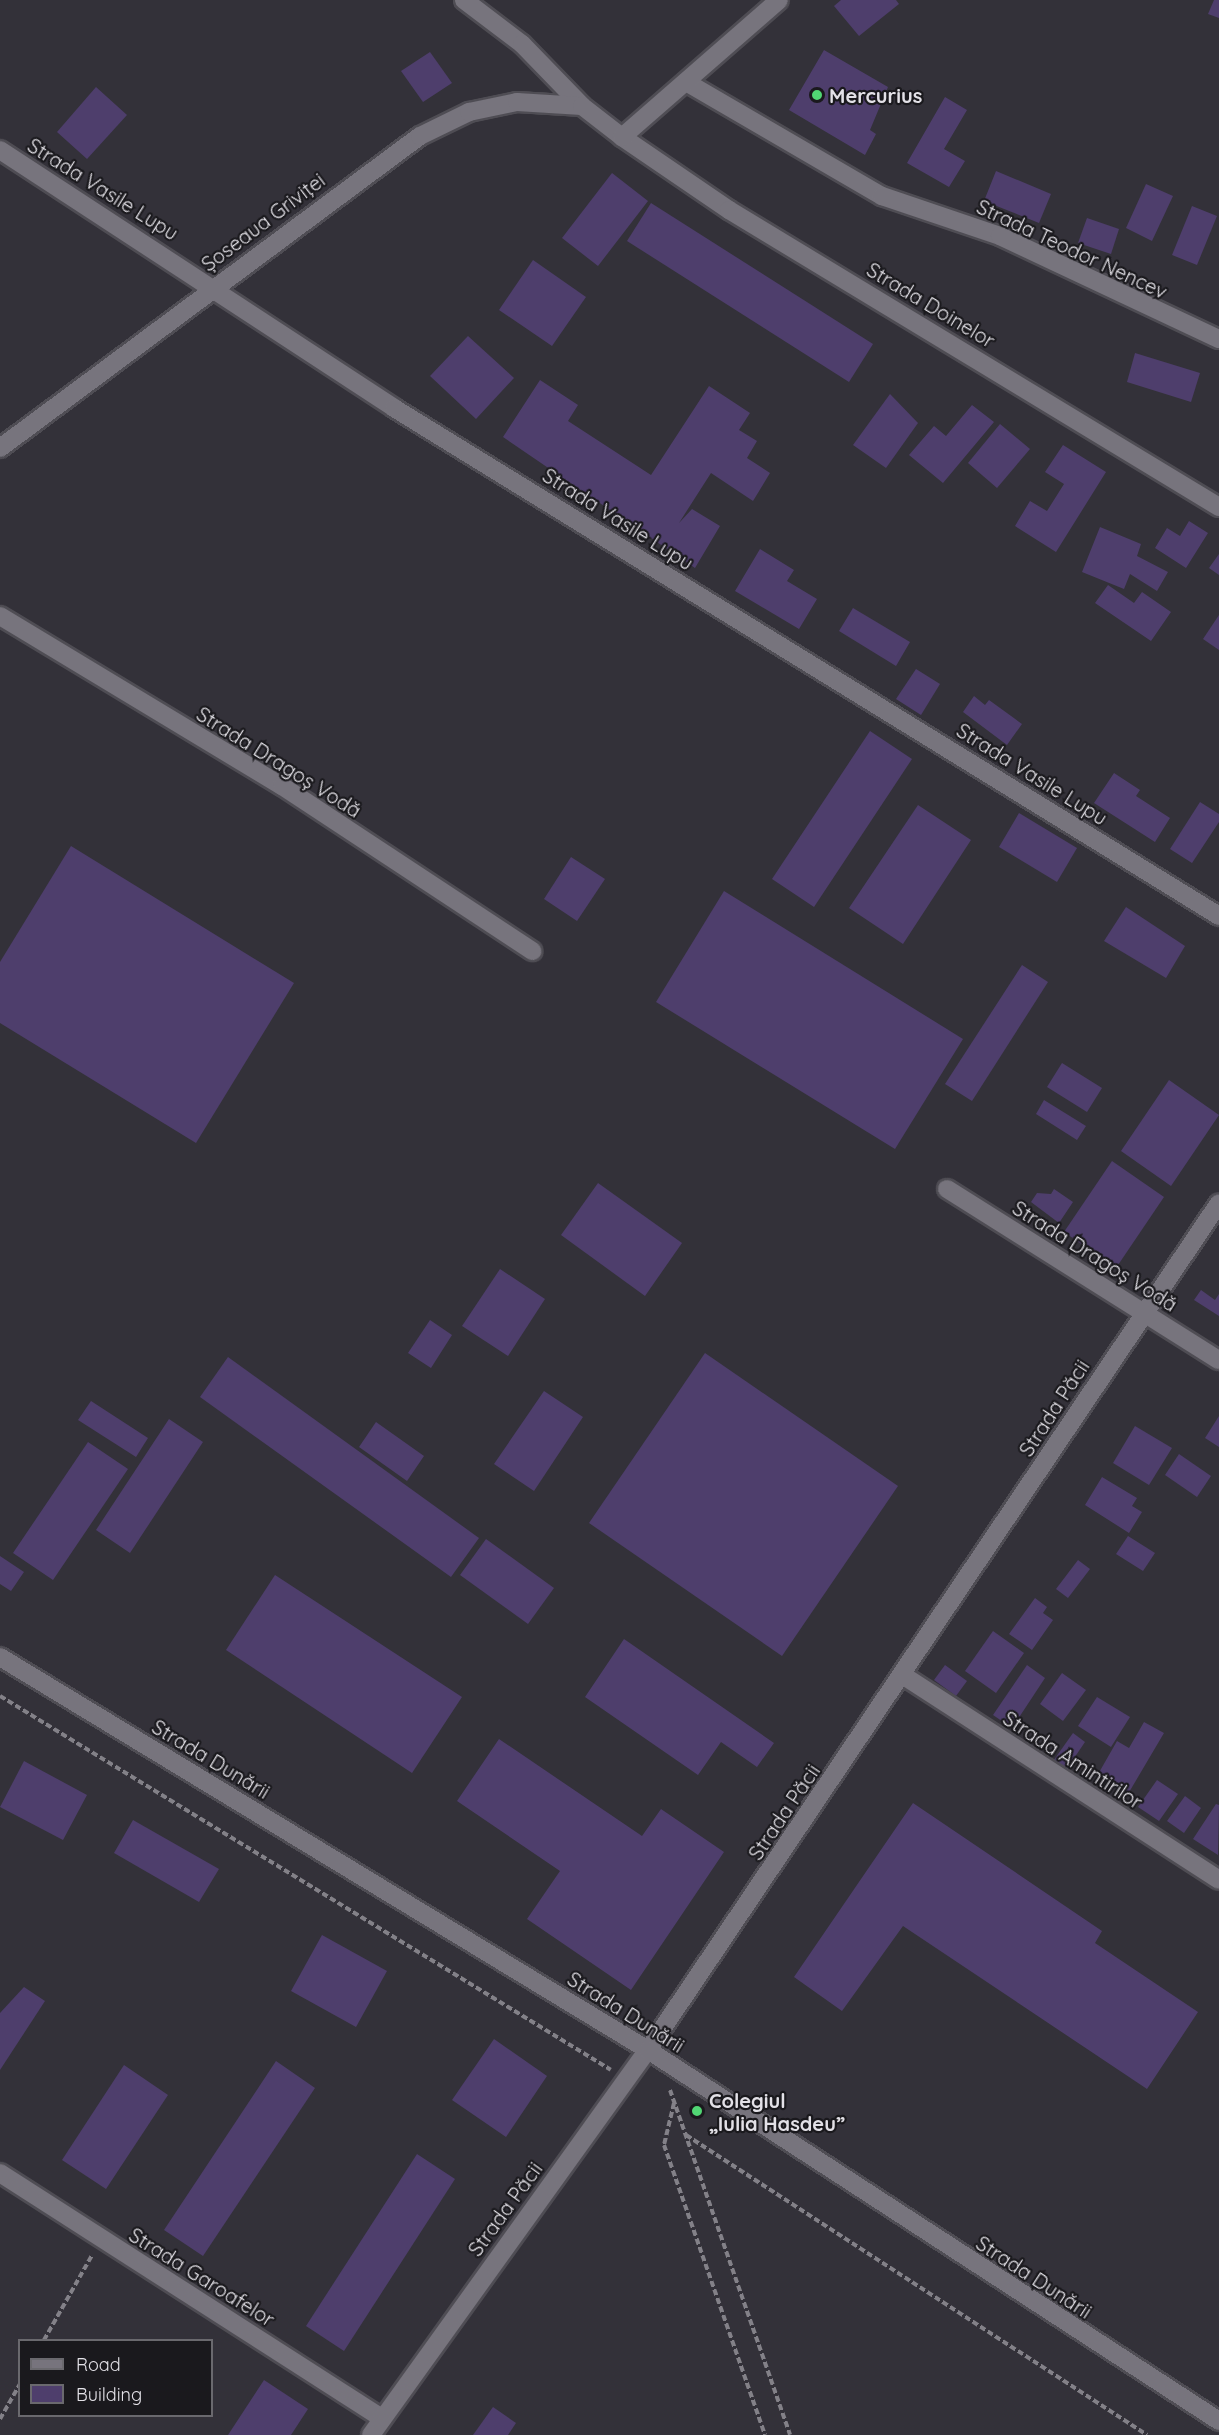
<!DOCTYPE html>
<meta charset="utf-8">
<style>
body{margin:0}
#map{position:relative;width:1219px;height:2435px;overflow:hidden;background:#333139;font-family:Quicksand,sans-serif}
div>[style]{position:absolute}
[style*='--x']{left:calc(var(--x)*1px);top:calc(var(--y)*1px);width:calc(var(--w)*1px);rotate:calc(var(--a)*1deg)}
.building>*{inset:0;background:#4e3e6c}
.path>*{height:4px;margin-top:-2px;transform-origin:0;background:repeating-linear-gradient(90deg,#838188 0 6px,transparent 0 9px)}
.roads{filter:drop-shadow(2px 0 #4f4d54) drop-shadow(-2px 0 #4f4d54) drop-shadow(0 2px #4f4d54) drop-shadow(0 -2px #4f4d54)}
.street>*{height:18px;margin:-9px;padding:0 9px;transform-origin:9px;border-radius:9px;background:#77747d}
.secondary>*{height:18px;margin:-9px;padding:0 9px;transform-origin:9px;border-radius:9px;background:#77747d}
.dots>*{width:16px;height:16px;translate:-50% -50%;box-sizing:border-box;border:3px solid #1a191d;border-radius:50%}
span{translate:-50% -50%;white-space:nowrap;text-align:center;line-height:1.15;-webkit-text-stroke:4.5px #1a191d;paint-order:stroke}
.poi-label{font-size:20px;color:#e3e1e7;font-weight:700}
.left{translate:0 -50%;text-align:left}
.street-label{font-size:20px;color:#e3e1e7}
.legend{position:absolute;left:18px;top:2339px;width:195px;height:78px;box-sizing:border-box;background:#1a191d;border:2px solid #6a696e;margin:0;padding:8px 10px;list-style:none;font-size:18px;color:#e3e1e7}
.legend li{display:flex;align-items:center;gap:12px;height:30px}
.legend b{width:30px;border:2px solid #6a696e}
</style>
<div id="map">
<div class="building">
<i style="clip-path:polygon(841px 0,896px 0,899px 4px,859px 36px,834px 6px)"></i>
<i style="clip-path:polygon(1214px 0,1219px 0,1219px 18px,1208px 14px)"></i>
<i style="clip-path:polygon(824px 50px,888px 87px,870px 130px,876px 134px,865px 155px,789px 110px)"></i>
<i style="clip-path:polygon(430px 52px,452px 83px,423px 102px,401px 71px)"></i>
<i style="clip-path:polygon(96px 87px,127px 115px,87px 159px,57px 132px)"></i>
<i style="clip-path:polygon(945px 97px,967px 110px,944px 149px,965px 161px,949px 187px,907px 163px)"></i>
<i style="clip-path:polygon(996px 171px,1051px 194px,1039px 223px,984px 201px)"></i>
<i style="clip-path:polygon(612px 173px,648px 201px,598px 266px,562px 238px)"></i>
<i style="clip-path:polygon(1146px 184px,1173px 196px,1152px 241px,1126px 228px)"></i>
<i style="clip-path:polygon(651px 203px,873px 344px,849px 382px,627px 241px)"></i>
<i style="clip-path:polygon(1192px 206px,1217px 216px,1197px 265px,1172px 255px)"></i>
<i style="clip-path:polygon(1087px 218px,1119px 229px,1111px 254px,1078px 243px)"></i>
<i style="clip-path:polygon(533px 260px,586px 297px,552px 346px,499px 310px)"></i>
<i style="clip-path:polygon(468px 336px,514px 378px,476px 419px,430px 376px)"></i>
<i style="clip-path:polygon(1135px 353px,1200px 373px,1191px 402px,1127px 382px)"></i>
<i style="clip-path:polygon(540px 380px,578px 405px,568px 421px,651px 475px,709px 386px,750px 413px,739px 430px,757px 441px,747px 458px,770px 473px,753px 501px,711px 473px,679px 523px,692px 509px,720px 526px,695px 568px,503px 437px)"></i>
<i style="clip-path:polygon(890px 394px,918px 423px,886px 468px,853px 445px)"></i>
<i style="clip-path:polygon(972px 405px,994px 422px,943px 483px,909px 455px,934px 426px,946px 436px)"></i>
<i style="clip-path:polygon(1000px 424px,1030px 449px,997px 488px,968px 463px)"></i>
<i style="clip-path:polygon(1063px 445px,1106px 472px,1056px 552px,1015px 526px,1030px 501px,1047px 511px,1064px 484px,1045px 472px)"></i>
<i style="clip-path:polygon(1189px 521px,1208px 533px,1186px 568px,1155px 548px,1167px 528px,1180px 536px)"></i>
<i style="clip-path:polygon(1100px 527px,1141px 544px,1137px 556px,1168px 572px,1157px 591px,1130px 574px,1124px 589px,1082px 572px)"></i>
<i style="clip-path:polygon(760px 549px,794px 570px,787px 581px,817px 599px,799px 629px,735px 591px)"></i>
<i style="clip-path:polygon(1219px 554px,1219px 575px,1209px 568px)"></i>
<i style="clip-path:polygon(1108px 585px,1134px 603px,1142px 592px,1171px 612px,1151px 641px,1095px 603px)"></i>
<i style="clip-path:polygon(853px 608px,910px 642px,896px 666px,839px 631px)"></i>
<i style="clip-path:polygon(1219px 615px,1219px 650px,1203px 639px)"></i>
<i style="clip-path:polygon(916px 669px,940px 684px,921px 715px,896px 699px)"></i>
<i style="clip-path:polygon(974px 696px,985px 705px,989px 700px,1022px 724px,1007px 745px,963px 712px)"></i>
<i style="clip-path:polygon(870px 731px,912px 759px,814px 907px,772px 879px)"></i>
<i style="clip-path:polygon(1114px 773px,1140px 790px,1136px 796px,1170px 818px,1155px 842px,1094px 803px)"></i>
<i style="clip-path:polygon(1200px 802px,1219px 814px,1219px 822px,1192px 863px,1170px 849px)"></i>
<i style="clip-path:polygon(918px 805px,971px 840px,903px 944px,849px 908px)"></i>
<i style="clip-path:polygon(1019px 813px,1077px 848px,1057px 882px,999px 847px)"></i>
<i style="clip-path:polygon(71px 846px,294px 983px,196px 1143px,0 1023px,0 962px)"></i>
<i style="clip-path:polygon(571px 857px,605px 879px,577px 921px,544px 899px)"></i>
<i style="clip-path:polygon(724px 891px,963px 1039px,895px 1149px,656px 1002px)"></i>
<i style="clip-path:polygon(1126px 907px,1185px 946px,1166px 978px,1104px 941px)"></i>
<i style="clip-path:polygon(1022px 965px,1048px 982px,972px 1101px,945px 1084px)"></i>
<i style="clip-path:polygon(1062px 1063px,1102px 1088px,1087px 1112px,1047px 1087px)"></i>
<i style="clip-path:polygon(1169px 1080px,1219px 1115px,1171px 1186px,1121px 1151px)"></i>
<i style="clip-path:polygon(1044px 1100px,1086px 1126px,1077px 1140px,1036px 1114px)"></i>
<i style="clip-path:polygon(1112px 1161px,1164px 1197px,1116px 1268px,1064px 1232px)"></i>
<i style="clip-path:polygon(598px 1183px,682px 1243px,645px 1296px,561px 1235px)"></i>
<i style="clip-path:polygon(1054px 1189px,1073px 1202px,1059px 1223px,1031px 1202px,1037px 1193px,1051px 1194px)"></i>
<i style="clip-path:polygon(500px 1269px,545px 1299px,508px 1356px,462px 1326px)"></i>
<i style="clip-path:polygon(1201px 1290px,1215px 1300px,1219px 1294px,1219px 1316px,1194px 1300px)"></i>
<i style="clip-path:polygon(430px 1320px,452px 1335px,431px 1368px,408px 1353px)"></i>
<i style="clip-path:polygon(705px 1353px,898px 1486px,782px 1656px,589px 1523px)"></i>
<i style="clip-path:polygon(228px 1357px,479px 1538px,451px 1577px,200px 1397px)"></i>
<i style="clip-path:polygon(544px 1391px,583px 1417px,534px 1491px,494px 1464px)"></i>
<i style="clip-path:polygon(91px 1401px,148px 1438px,136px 1457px,78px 1420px)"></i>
<i style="clip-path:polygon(1219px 1416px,1219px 1447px,1205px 1438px)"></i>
<i style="clip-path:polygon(169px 1419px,203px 1442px,130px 1553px,96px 1530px)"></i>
<i style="clip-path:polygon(376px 1422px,424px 1456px,407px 1481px,359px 1447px)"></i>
<i style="clip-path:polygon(1135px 1426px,1172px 1448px,1149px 1485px,1113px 1463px)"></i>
<i style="clip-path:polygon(88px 1442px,128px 1469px,53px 1580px,13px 1553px)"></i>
<i style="clip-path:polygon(1179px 1454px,1211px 1476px,1197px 1497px,1165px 1475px)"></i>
<i style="clip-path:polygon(1102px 1477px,1137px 1498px,1132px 1506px,1142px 1512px,1129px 1533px,1085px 1505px)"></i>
<i style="clip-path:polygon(1128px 1536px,1155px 1553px,1143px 1571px,1116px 1554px)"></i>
<i style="clip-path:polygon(486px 1539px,554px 1588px,528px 1624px,460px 1575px)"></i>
<i style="clip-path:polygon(0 1556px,24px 1572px,11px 1591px,0 1584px)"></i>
<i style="clip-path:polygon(1078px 1560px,1090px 1569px,1068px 1598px,1056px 1589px)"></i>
<i style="clip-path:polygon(275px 1575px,462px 1697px,412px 1773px,226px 1650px)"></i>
<i style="clip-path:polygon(1035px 1598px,1047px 1607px,1043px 1613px,1053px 1620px,1032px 1650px,1009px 1634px)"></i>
<i style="clip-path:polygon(993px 1631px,1024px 1653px,996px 1693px,965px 1671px)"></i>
<i style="clip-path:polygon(624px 1639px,774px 1743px,757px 1767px,721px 1742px,698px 1775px,585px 1697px)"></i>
<i style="clip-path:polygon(945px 1665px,967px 1681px,956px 1696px,934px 1680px)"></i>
<i style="clip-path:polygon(1027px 1665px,1045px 1678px,1012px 1728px,993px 1715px)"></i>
<i style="clip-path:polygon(1062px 1673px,1086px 1690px,1063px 1721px,1040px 1704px)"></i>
<i style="clip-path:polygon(1097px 1697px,1130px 1717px,1111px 1747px,1078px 1726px)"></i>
<i style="clip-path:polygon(1144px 1722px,1164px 1733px,1128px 1794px,1097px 1776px,1117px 1741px,1129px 1748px)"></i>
<i style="clip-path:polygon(1073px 1733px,1085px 1742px,1064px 1773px,1051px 1764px)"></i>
<i style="clip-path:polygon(499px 1739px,642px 1836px,661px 1809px,724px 1852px,631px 1990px,527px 1919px,560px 1871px,457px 1801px)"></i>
<i style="clip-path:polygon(24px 1761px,87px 1795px,63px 1840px,0 1807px)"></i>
<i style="clip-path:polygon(1157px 1780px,1178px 1794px,1159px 1821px,1138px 1807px)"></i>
<i style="clip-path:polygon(1185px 1796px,1201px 1808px,1184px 1833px,1167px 1821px)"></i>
<i style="clip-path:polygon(913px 1803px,1102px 1931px,1095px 1943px,1198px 2012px,1147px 2089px,903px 1926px,842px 2011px,794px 1977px)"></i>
<i style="clip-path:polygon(1216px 1804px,1219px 1805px,1218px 1855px,1193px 1839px)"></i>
<i style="clip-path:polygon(133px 1820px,219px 1869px,199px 1902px,114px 1853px)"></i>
<i style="clip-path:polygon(322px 1935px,387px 1971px,356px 2027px,291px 1991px)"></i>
<i style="clip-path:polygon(24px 1987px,45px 2001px,0 2070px,0 2013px)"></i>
<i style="clip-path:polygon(494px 2039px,547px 2076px,506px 2137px,452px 2100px)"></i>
<i style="clip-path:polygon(276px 2061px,315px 2088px,203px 2256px,164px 2230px)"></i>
<i style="clip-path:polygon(124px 2065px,168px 2095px,106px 2189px,62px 2160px)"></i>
<i style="clip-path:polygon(417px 2154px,455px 2179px,344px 2351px,306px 2326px)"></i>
<i style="clip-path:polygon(264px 2380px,308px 2409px,291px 2435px,228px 2435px)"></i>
<i style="clip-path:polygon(493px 2407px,516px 2423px,508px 2435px,473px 2435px)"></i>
</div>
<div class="path">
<i style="--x:0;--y:1696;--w:716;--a:31.47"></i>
<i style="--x:670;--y:2090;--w:365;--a:70.8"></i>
<i style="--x:674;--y:2103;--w:43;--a:103.4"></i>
<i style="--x:664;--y:2145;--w:307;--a:70.8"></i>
<i style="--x:686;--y:2135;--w:550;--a:33.05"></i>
<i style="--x:44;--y:2340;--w:98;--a:-60.5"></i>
<i style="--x:0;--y:2419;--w:40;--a:-60.3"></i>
</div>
<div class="roads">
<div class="street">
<i style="--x:464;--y:0;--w:73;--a:37.2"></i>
<i style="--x:522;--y:44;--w:86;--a:45.9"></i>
<i style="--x:686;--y:82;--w:227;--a:30.2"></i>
<i style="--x:882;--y:196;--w:125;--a:18.7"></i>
<i style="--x:1000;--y:236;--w:242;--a:25.2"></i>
<i style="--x:622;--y:137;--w:130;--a:34.3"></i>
<i style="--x:729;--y:210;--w:573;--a:31.22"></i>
<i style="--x:0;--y:150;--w:471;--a:33.2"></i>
<i style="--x:394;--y:408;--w:969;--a:31.62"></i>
<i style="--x:0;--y:616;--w:329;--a:31.1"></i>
<i style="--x:282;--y:786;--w:300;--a:33.4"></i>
<i style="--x:947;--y:1189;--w:321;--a:32.2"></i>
<i style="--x:904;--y:1676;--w:375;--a:32.9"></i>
<i style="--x:0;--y:2173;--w:454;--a:32.7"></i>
<i style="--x:371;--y:2435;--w:474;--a:-54.3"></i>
<i style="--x:648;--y:2050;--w:1021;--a:-56.01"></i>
</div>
<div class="secondary">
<i style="--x:0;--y:448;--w:523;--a:-36.61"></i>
<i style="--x:420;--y:136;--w:55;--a:-26.1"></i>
<i style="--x:469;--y:112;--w:49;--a:-11.8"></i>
<i style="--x:517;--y:102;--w:65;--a:3.5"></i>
<i style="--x:582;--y:106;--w:51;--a:37.8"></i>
<i style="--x:622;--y:137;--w:208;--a:-41.1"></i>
<i style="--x:0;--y:1657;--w:758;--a:31.24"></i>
<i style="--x:648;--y:2050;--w:681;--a:33.01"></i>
</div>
</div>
<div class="dots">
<i style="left:817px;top:95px;background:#51d674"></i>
<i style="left:697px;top:2111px;background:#51d674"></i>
</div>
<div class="poi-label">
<span class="left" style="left:829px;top:95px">Mercurius</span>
<span class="left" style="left:709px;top:2112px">Colegiul<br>„Iulia Hasdeu”</span>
</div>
<div class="street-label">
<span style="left:103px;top:189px;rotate:32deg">Strada Vasile Lupu</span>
<span style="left:263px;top:222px;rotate:-37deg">Șoseaua Griviţei</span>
<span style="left:1072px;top:249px;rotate:25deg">Strada Teodor Nencev</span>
<span style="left:931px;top:305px;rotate:31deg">Strada Doinelor</span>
<span style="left:618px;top:519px;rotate:32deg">Strada Vasile Lupu</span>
<span style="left:279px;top:762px;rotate:32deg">Strada Dragoș Vodă</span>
<span style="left:1032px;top:774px;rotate:32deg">Strada Vasile Lupu</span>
<span style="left:1095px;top:1256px;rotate:32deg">Strada Dragoș Vodă</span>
<span style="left:1054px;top:1408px;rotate:-57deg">Strada Păcii</span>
<span style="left:211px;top:1759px;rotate:31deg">Strada Dunării</span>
<span style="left:1073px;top:1760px;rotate:33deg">Strada Amintirilor</span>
<span style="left:784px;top:1812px;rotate:-56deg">Strada Păcii</span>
<span style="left:626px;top:2012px;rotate:32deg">Strada Dunării</span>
<span style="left:505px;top:2209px;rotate:-54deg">Strada Păcii</span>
<span style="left:202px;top:2277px;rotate:32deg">Strada Garoafelor</span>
<span style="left:1034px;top:2277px;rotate:33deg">Strada Dunării</span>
</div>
<ul class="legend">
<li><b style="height:8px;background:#77747d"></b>Road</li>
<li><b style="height:16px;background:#4e3e6c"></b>Building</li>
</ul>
</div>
